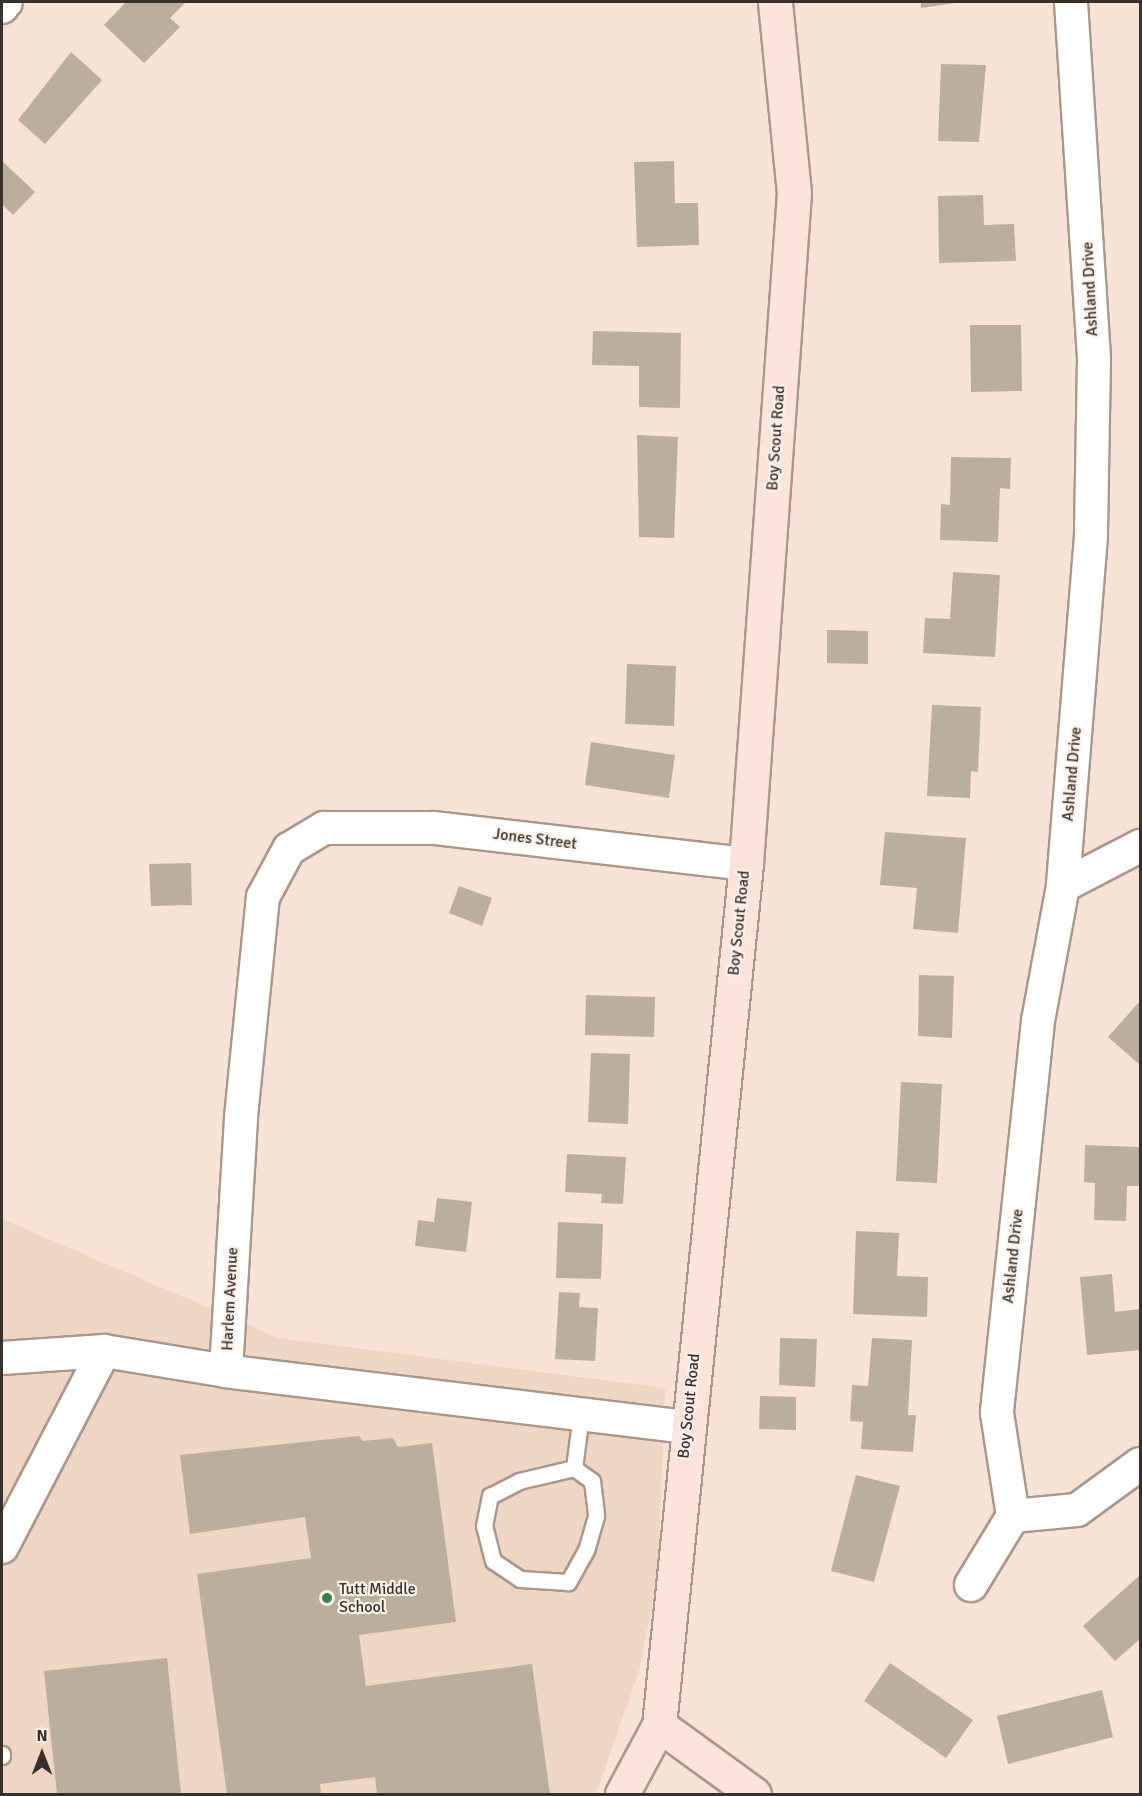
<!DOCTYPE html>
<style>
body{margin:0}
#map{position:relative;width:1142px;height:1796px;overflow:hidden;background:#f7e3d6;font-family:Signika,sans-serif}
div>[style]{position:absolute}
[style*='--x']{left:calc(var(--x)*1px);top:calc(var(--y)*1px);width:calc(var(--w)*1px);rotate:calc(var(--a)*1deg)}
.built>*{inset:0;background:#efd5c4}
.building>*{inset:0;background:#baae9d}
.roads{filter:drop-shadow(2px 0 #a9978b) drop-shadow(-2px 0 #a9978b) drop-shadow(0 2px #a9978b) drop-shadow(0 -2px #a9978b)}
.lane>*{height:15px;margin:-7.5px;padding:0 7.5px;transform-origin:7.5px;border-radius:7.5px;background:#fff}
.street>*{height:32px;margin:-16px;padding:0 16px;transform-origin:16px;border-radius:16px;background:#fff}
.secondary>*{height:33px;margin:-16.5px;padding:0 16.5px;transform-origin:16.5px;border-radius:16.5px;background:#fce4dd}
.dots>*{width:16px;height:16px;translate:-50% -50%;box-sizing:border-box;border:3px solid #fef2ea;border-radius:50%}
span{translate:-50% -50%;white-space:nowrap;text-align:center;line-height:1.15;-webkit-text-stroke:4.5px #fef2ea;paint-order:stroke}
.street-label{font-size:16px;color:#38302b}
.poi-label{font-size:16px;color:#38302b}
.left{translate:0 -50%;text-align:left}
.frame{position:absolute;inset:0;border:3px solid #38302b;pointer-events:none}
.north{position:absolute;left:12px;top:1724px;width:60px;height:60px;-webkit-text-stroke:4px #fef2ea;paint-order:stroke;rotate:0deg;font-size:16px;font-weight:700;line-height:24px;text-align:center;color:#38302b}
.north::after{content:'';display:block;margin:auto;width:21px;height:27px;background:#38302b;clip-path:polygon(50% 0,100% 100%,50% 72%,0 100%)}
</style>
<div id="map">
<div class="built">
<i style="clip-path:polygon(2px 1219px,279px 1338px,665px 1388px,658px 1577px,639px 1671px,596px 1794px,2px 1794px)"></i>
</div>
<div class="building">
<i style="clip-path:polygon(126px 2px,186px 2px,170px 18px,180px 27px,144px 63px,104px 25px)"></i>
<i style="clip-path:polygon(921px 2px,955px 2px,955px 3px,921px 8px)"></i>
<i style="clip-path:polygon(71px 52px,102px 80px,45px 144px,18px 120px)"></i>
<i style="clip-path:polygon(941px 64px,986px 65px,979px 142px,938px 141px)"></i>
<i style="clip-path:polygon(2px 161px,35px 192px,13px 215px,2px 204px)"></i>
<i style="clip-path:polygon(674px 161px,675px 203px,698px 203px,699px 245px,637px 247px,634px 162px)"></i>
<i style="clip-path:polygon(983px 195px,984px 225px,1014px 224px,1016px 261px,939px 263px,938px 196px)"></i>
<i style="clip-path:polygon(970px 325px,1021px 325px,1022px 391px,971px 392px)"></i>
<i style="clip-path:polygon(593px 331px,681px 333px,680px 408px,639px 407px,639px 366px,592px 365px)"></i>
<i style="clip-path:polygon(637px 435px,678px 437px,674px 538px,639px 537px)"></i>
<i style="clip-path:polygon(951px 457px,1011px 458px,1010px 489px,1000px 488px,998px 542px,940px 540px,941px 504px,950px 505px)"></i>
<i style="clip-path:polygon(953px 572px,1000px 575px,995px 657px,923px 653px,925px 618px,950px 619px)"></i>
<i style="clip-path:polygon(827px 630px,868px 631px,868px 664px,827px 663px)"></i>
<i style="clip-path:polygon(627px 664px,676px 666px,674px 726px,625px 724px)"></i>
<i style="clip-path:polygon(932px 705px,981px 707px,978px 772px,971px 771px,970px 798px,927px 796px)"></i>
<i style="clip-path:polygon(591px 742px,675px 755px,669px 798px,585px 785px)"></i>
<i style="clip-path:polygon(885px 832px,966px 838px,958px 933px,913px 929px,917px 888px,880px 885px)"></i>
<i style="clip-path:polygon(191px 863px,192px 905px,151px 906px,149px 864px)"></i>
<i style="clip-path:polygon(459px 886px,492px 898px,482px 926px,449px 913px)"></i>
<i style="clip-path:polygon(919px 975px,954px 976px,952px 1038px,918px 1036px)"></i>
<i style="clip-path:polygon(586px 995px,655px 997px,654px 1037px,585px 1035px)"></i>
<i style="clip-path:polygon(1140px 1001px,1140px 1065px,1108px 1037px)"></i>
<i style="clip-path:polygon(591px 1053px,630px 1054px,628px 1124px,588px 1122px)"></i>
<i style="clip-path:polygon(901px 1082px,942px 1084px,937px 1183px,896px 1181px)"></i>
<i style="clip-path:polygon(1085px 1145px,1140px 1147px,1140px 1186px,1127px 1186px,1126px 1221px,1094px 1220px,1095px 1183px,1084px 1182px)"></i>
<i style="clip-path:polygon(567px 1154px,626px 1157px,623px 1204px,601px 1203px,602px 1194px,565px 1192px)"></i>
<i style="clip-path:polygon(437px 1198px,472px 1202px,466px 1252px,415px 1246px,418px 1220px,434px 1222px)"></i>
<i style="clip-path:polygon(558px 1222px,603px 1224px,601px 1279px,556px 1278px)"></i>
<i style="clip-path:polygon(856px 1231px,899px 1233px,897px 1276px,928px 1277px,927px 1317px,853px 1314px)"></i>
<i style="clip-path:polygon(1112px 1274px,1115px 1312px,1140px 1309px,1140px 1350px,1087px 1355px,1080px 1277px)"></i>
<i style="clip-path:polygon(559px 1292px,580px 1293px,579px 1307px,598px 1308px,595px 1361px,555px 1359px)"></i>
<i style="clip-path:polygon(780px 1338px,817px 1339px,815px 1387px,779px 1385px)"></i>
<i style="clip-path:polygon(872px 1338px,912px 1340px,908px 1415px,916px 1415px,913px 1452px,861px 1449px,863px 1422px,850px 1421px,852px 1385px,868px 1386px)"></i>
<i style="clip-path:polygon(760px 1396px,796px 1397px,796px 1430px,759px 1429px)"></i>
<i style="clip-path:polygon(359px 1436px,363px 1441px,393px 1438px,398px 1447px,432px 1443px,456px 1622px,359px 1635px,366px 1686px,532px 1664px,550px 1794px,377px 1794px,375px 1777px,320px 1784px,321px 1794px,227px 1794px,197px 1574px,311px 1558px,305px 1517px,190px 1534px,180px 1455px)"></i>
<i style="clip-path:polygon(856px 1475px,900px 1486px,874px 1582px,831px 1571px)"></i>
<i style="clip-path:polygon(1140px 1575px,1140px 1639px,1115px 1661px,1083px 1626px)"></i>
<i style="clip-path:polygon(167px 1658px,181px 1794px,57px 1794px,44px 1671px)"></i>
<i style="clip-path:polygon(890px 1663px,973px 1720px,946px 1758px,864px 1701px)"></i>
<i style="clip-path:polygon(1102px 1690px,1113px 1737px,1008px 1764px,997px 1716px)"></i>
</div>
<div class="roads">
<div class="lane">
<i style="--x:574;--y:1468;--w:22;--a:36"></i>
<i style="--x:592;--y:1481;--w:35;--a:83"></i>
<i style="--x:596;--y:1516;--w:35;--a:106"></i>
<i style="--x:586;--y:1550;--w:37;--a:119"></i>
<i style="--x:568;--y:1582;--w:48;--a:-176.4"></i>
<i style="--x:520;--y:1579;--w:32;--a:-146"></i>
<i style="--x:493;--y:1561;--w:36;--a:-104"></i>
<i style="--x:484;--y:1526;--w:31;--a:-79"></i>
<i style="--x:490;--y:1496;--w:33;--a:-27"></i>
<i style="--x:519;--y:1481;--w:57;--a:-13.3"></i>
<i style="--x:574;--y:1468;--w:54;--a:-82.6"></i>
<i style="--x:2;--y:1754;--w:2;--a:90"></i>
</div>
<div class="street">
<i style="--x:1071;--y:2;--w:358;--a:86.3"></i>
<i style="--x:1094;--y:359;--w:177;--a:91"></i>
<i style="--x:1091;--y:536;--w:351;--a:94.6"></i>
<i style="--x:1063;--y:886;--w:137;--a:100.5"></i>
<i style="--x:1038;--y:1021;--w:394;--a:96"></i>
<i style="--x:997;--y:1413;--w:104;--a:81.2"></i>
<i style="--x:1013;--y:1516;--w:64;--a:-5.4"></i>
<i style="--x:1077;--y:1510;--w:78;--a:-36.1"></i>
<i style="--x:2;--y:7;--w:6;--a:-51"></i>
<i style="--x:1063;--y:886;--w:87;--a:-27.5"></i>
<i style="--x:2;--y:1358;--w:102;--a:-3.9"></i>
<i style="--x:104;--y:1351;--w:124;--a:9.3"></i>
<i style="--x:686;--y:1427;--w:463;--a:-173.1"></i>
<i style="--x:226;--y:1371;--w:254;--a:-86.6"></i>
<i style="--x:241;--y:1117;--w:221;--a:-84.3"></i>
<i style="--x:263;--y:897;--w:55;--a:-61.6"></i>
<i style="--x:289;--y:849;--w:41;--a:-31"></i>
<i style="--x:324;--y:828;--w:110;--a:0"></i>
<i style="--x:434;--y:828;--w:314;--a:6.6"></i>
<i style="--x:2;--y:1547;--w:221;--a:-62.5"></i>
<i style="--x:971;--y:1585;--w:81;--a:-58.7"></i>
</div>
<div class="secondary">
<i style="--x:622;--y:1794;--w:78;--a:-61.8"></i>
<i style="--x:754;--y:1794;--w:117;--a:-144"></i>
<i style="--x:659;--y:1725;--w:865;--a:-84.23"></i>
<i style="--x:746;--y:864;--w:673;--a:-85.91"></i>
<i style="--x:794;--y:193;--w:192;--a:-95.7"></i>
</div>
</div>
<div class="dots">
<i style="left:327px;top:1598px;background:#318355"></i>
</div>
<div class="street-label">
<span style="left:1090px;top:289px;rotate:-93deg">Ashland Drive</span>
<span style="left:776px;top:438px;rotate:-86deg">Boy Scout Road</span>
<span style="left:1072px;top:774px;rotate:-85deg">Ashland Drive</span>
<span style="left:535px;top:839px;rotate:7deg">Jones Street</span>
<span style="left:739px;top:923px;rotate:-84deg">Boy Scout Road</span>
<span style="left:1013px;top:1256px;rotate:-84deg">Ashland Drive</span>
<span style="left:230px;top:1299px;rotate:-87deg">Harlem Avenue</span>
<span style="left:689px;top:1406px;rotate:-84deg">Boy Scout Road</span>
</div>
<div class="poi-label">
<span class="left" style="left:339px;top:1598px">Tutt Middle<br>School</span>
</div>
<div class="frame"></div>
<div class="north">N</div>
</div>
